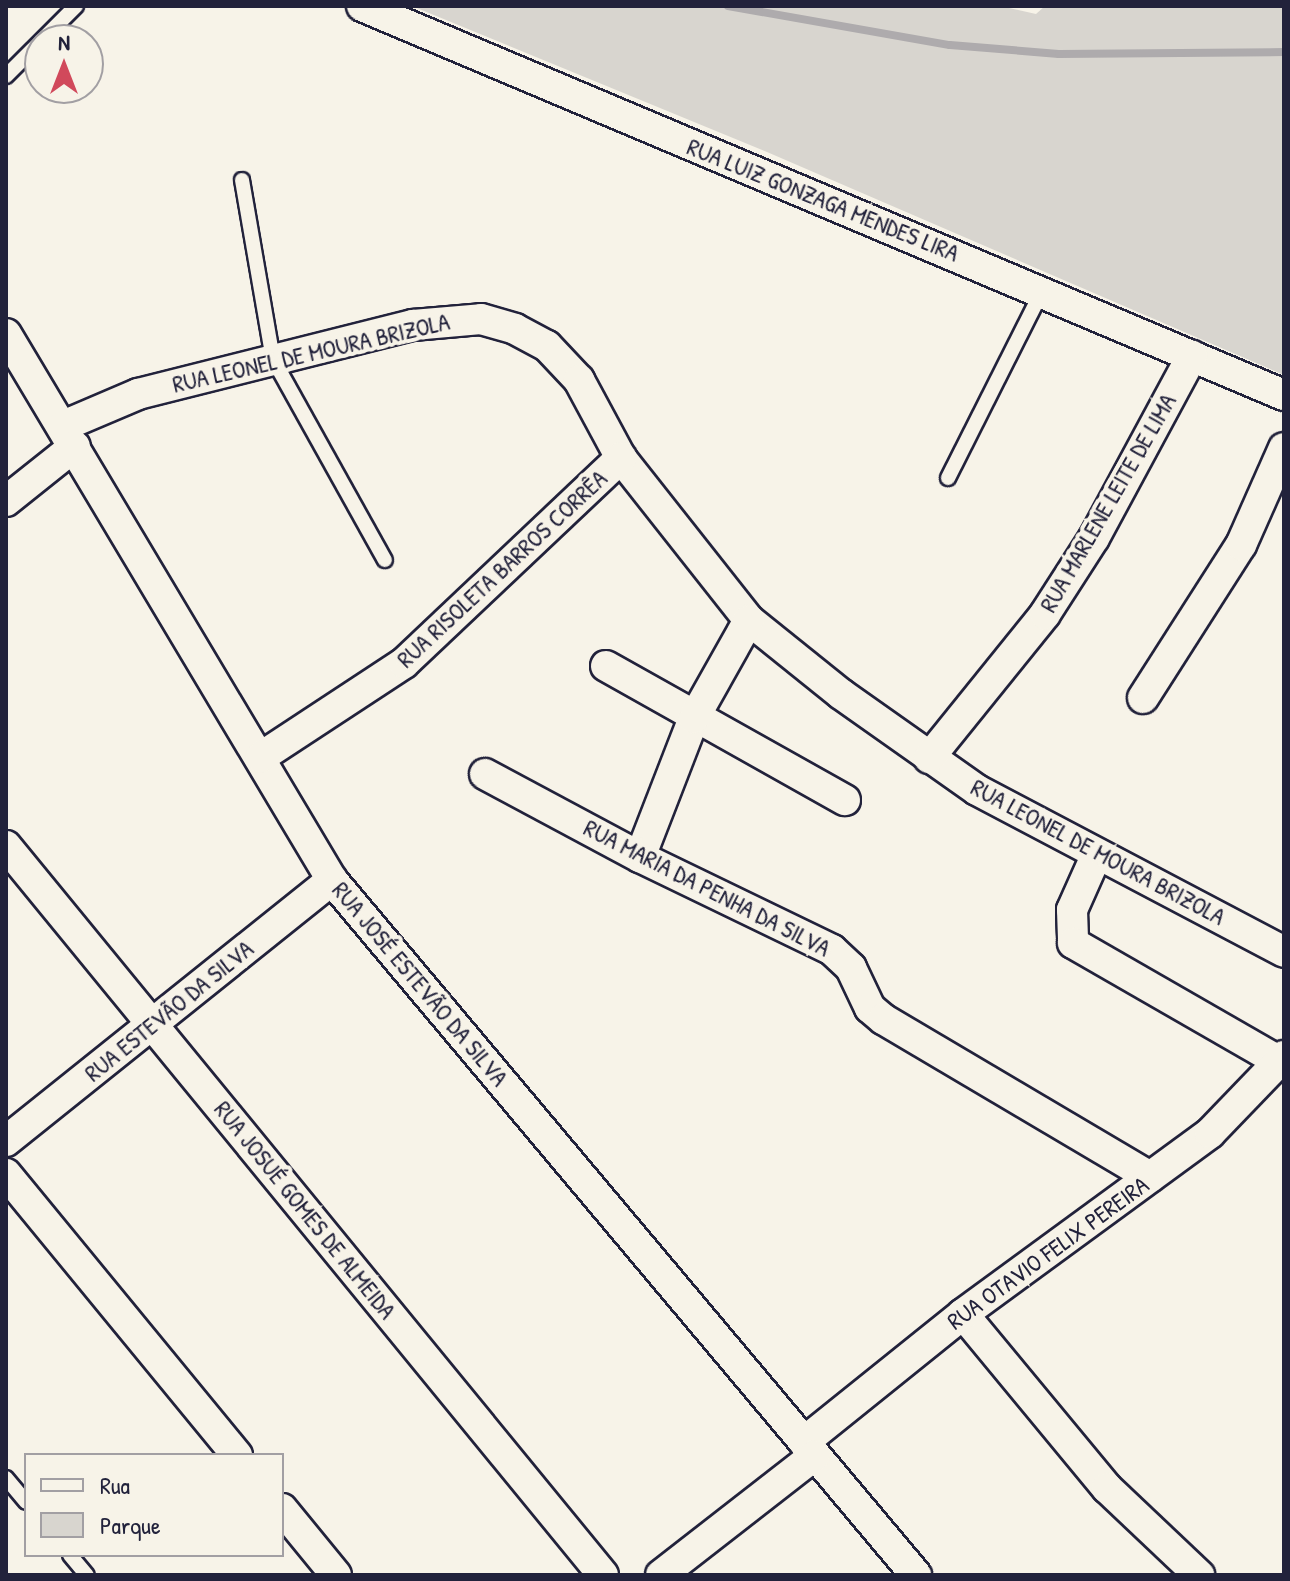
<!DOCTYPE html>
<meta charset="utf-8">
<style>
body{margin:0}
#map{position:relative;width:1290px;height:1581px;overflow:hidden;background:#f7f3e8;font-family:"Patrick Hand",sans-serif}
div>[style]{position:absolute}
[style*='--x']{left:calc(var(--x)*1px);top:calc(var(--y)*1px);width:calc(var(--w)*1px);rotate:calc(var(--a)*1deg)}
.green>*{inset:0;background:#d8d5cf}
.stream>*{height:8px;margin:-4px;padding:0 4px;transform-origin:4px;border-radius:4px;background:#aeabad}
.roads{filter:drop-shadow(2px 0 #22223b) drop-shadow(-2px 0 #22223b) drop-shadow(0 2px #22223b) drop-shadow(0 -2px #22223b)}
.lane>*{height:14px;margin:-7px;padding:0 7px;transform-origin:7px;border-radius:7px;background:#f7f3e8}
.street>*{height:30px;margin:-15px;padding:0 15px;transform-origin:15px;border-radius:15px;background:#f7f3e8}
span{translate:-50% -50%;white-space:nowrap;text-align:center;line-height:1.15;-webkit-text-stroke:8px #f7f3e8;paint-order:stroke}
.street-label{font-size:24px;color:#22223b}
.frame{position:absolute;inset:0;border:8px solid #22223b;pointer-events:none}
.legend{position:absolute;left:24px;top:1453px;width:260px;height:104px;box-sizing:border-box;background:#f7f3e8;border:2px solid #a29fa3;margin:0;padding:10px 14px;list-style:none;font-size:24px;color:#22223b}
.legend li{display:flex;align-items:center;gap:16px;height:40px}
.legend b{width:40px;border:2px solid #a29fa3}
.north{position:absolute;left:24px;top:24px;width:80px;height:80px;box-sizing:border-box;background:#f7f3e8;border:2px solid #a29fa3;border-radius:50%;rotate:0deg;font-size:22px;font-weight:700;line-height:32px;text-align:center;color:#22223b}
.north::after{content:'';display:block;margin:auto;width:28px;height:36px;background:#d1495b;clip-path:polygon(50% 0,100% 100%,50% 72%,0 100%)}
</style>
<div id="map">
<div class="green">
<i style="clip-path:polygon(412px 6px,1000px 6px,1036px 14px,1045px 6px,1284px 6px,1284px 375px,767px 152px)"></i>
</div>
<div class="stream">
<i style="--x:728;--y:6;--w:225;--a:10"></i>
<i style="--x:950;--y:45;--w:109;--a:4.7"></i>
<i style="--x:1059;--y:54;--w:225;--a:-0.5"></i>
</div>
<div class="roads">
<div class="lane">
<i style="--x:6;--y:76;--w:99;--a:-45"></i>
<i style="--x:242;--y:180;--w:182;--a:80.2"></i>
<i style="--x:273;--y:359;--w:230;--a:60.9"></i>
<i style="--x:948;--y:478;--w:209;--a:-63.3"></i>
<i style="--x:6;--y:1478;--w:31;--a:50"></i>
<i style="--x:70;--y:1555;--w:26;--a:50"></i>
</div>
<div class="street">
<i style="--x:362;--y:6;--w:1001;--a:22.88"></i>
<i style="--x:6;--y:334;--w:636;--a:59.16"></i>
<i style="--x:332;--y:880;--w:908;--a:49.96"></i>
<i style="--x:63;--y:426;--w:82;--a:-23.1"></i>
<i style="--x:138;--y:394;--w:284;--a:-14.1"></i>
<i style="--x:413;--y:325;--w:68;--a:-5"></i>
<i style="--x:481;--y:319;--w:35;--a:16"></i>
<i style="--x:515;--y:329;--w:36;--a:28"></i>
<i style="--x:547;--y:346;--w:47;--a:46.7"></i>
<i style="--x:579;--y:380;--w:89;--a:61.7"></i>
<i style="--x:621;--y:458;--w:206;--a:51.7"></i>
<i style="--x:749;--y:620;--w:118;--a:38.8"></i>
<i style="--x:841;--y:694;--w:166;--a:35.2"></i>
<i style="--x:977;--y:790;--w:347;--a:27.8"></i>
<i style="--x:6;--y:501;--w:88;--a:-38.6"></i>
<i style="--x:606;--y:666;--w:274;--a:29.3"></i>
<i style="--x:1143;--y:698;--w:182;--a:-57.4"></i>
<i style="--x:1241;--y:545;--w:106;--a:-66.1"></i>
<i style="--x:261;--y:757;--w:171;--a:-33.3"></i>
<i style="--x:404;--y:663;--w:299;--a:-43.4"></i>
<i style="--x:929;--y:758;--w:185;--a:-51.1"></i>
<i style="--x:1045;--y:614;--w:90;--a:-57.2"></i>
<i style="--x:1094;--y:538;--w:207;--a:-61.7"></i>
<i style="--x:485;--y:774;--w:176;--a:28.2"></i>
<i style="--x:640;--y:857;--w:213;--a:25.8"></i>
<i style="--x:832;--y:950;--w:26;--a:43"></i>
<i style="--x:851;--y:968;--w:44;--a:64.6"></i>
<i style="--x:870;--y:1008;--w:17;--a:40"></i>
<i style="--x:883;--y:1019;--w:310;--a:30.6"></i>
<i style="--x:6;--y:846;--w:942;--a:50.68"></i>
<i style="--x:1096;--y:856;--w:59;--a:114"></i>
<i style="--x:1072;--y:910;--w:33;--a:88"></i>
<i style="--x:1073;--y:943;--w:239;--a:29.9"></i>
<i style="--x:640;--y:857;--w:149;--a:-68.8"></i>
<i style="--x:694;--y:718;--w:112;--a:-60.7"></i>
<i style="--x:6;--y:1141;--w:418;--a:-38.7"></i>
<i style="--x:6;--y:1174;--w:364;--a:50.6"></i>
<i style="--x:963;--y:1314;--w:226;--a:50.4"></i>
<i style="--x:1107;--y:1488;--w:127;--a:43.4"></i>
<i style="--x:804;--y:1442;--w:204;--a:-38.8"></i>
<i style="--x:963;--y:1314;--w:306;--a:-36.2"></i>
<i style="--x:1210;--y:1133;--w:107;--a:-46.1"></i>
<i style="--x:282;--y:1509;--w:85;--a:50.7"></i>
<i style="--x:661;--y:1575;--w:195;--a:-37.9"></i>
</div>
</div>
<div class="street-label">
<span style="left:823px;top:200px;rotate:22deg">RUA LUIZ GONZAGA MENDES LIRA</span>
<span style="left:311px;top:353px;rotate:-13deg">RUA LEONEL DE MOURA BRIZOLA</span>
<span style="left:1108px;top:503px;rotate:-60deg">RUA MARLENE LEITE DE LIMA</span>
<span style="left:502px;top:569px;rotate:-43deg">RUA RISOLETA BARROS CORRÊA</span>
<span style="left:1098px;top:852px;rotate:28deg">RUA LEONEL DE MOURA BRIZOLA</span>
<span style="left:707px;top:888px;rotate:27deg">RUA MARIA DA PENHA DA SILVA</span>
<span style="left:420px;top:984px;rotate:50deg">RUA JOSÉ ESTEVÃO DA SILVA</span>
<span style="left:169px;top:1011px;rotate:-39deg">RUA ESTEVÃO DA SILVA</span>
<span style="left:305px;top:1210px;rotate:51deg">RUA JOSUÉ GOMES DE ALMEIDA</span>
<span style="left:1048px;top:1253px;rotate:-36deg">RUA OTAVIO FELIX PEREIRA</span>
</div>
<div class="frame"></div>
<ul class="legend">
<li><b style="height:10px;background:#f7f3e8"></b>Rua</li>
<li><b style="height:22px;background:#d8d5cf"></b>Parque</li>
</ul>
<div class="north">N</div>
</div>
